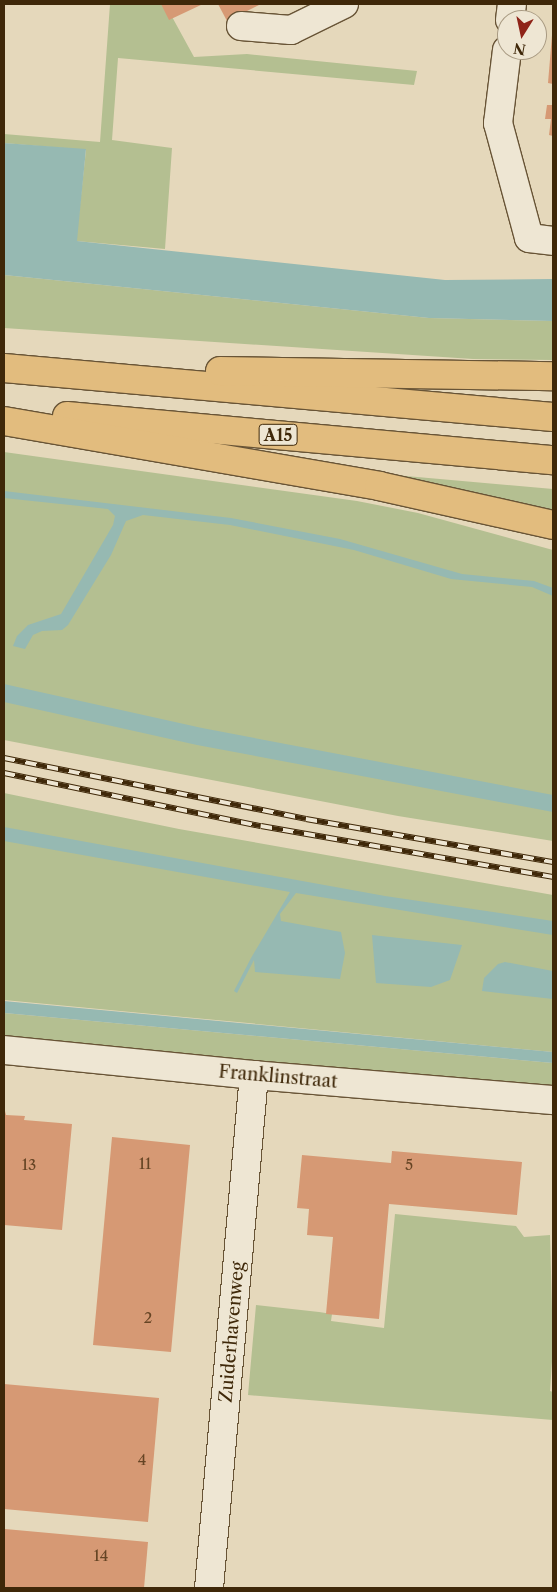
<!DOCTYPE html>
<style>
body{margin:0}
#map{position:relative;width:557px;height:1592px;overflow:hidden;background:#e5d8bb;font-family:"Libre Caslon Text",serif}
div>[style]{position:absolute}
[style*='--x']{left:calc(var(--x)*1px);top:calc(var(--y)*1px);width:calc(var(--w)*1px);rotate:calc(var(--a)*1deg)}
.green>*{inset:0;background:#b4bf91}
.water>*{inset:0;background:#96b9b2}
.building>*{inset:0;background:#d69974}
.roads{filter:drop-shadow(1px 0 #685436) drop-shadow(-1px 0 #685436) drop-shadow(0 1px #685436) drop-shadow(0 -1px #685436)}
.minor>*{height:28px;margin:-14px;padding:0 14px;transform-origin:14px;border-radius:14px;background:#eee6d3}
.highway>*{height:28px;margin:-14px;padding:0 14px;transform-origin:14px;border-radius:14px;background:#e2bc7e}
.rail>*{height:5.5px;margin-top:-2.75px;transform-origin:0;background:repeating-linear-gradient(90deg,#eee6d3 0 11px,#3f2809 0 22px);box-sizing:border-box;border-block:1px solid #3f2809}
span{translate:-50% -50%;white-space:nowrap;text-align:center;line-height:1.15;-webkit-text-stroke:4.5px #eee6d3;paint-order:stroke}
.number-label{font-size:15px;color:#654424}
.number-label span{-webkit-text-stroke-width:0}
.shield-label span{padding:1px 4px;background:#eee6d3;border:1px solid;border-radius:4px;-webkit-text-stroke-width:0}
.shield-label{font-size:16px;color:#3f2809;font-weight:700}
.street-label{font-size:18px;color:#3f2809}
.frame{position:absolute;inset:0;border:5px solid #3f2809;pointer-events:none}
.north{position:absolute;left:497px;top:10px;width:50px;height:50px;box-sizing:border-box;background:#eee6d3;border:1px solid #a89a82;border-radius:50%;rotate:190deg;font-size:14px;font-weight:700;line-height:20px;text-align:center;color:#3f2809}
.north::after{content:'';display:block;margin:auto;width:18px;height:22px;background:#8f2418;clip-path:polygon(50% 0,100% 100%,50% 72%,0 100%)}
</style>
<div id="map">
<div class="green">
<i style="clip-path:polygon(110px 4px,165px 4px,194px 57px,247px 54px,417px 71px,414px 85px,118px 58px,112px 140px,172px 148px,165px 249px,76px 241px,86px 150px,4px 143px,4px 134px,100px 142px)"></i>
<i style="clip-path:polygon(4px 275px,429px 318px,553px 321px,553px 360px,473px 359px,4px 328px)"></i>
<i style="clip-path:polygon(4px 452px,357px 501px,418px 513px,553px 550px,553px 841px,398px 816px,4px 740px)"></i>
<i style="clip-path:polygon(361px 472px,553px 489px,553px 519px)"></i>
<i style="clip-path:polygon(4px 793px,179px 829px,553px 895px,553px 1052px,4px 1000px)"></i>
<i style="clip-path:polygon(4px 1013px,553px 1063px,553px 1087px,4px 1040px)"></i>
<i style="clip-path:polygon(395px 1214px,516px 1226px,524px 1237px,550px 1235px,553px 1347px,550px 1391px,553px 1392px,553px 1420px,248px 1395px,256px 1305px,319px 1312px,332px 1314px,331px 1321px,384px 1328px)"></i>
</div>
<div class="water">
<i style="clip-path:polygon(4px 143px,86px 149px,77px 241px,445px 280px,553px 279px,553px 321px,429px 318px,4px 275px)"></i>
<i style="clip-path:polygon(4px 491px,231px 518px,340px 539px,462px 574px,534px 581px,553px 588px,553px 596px,532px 587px,451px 579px,354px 550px,230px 525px,143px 515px,126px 521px,111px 555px,68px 625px,62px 630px,42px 631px,33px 635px,25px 649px,13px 646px,17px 636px,28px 625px,61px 614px,113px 525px,115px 516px,108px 509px,4px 498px)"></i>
<i style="clip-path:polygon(4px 684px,202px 728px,553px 795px,553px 812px,197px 745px,4px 702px)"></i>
<i style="clip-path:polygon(4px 827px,385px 896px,553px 921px,553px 935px,296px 893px,280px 914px,281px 921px,341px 932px,345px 953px,340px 979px,255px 972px,254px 960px,237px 993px,234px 991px,251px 958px,290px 892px,4px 841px)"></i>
<i style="clip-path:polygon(372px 935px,462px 945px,450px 980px,431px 987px,376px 983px)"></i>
<i style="clip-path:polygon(505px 962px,553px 971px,553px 999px,482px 991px,484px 978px,498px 964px)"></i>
<i style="clip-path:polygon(4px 1001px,553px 1052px,553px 1063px,4px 1013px)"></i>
</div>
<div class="building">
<i style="clip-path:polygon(161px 4px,203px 4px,169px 20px)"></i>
<i style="clip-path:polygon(218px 4px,261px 4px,227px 21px)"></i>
<i style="clip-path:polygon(552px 35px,553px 35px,553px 84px,548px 83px)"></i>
<i style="clip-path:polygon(547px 105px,553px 105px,553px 136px,549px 135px,551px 119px,545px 119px)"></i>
<i style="clip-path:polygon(4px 1107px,6px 1115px,25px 1116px,24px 1120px,72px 1124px,62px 1230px,4px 1225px)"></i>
<i style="clip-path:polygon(112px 1137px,190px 1145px,171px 1352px,93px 1345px)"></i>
<i style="clip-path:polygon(392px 1151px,522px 1162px,517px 1215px,389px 1204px,379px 1319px,326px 1314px,333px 1237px,307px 1235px,309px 1209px,297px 1208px,302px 1155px,391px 1163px)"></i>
<i style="clip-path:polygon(4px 1384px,159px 1398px,148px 1522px,4px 1509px)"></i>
<i style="clip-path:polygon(5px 1529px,148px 1542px,144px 1588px,4px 1588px)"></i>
</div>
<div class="roads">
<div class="minor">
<i style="--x:510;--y:20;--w:16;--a:-83"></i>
<i style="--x:241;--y:26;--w:50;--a:4.6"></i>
<i style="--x:291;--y:30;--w:59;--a:-26.1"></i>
<i style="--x:507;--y:50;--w:74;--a:97"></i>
<i style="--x:498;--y:123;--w:119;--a:74.9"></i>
<i style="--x:529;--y:238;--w:24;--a:7"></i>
<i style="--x:4;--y:1050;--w:251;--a:5.7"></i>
<i style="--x:254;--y:1075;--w:300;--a:4.8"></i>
<i style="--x:209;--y:1588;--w:515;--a:-84.99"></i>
</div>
<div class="highway">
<i style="--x:4;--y:368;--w:551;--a:5.1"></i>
<i style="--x:220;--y:371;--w:333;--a:0.9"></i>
<i style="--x:67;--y:416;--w:488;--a:5.2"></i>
<i style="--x:4;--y:421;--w:381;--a:9.8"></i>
<i style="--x:379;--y:486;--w:178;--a:12.6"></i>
</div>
</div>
<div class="rail">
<i style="--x:4;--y:758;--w:308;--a:11.4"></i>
<i style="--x:306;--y:819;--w:251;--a:9.9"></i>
<i style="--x:4;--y:773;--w:262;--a:11.7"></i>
<i style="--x:261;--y:826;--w:296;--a:9.9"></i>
</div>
<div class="number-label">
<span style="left:145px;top:1164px">11</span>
<span style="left:29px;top:1165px">13</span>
<span style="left:409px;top:1165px">5</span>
<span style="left:148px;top:1318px">2</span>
<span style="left:142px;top:1460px">4</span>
<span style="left:101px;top:1556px">14</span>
</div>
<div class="shield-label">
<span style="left:278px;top:435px">A15</span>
</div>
<div class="street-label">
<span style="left:278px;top:1077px;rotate:5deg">Franklinstraat</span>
<span style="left:232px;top:1332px;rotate:-85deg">Zuiderhavenweg</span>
</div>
<div class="frame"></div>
<div class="north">N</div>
</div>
